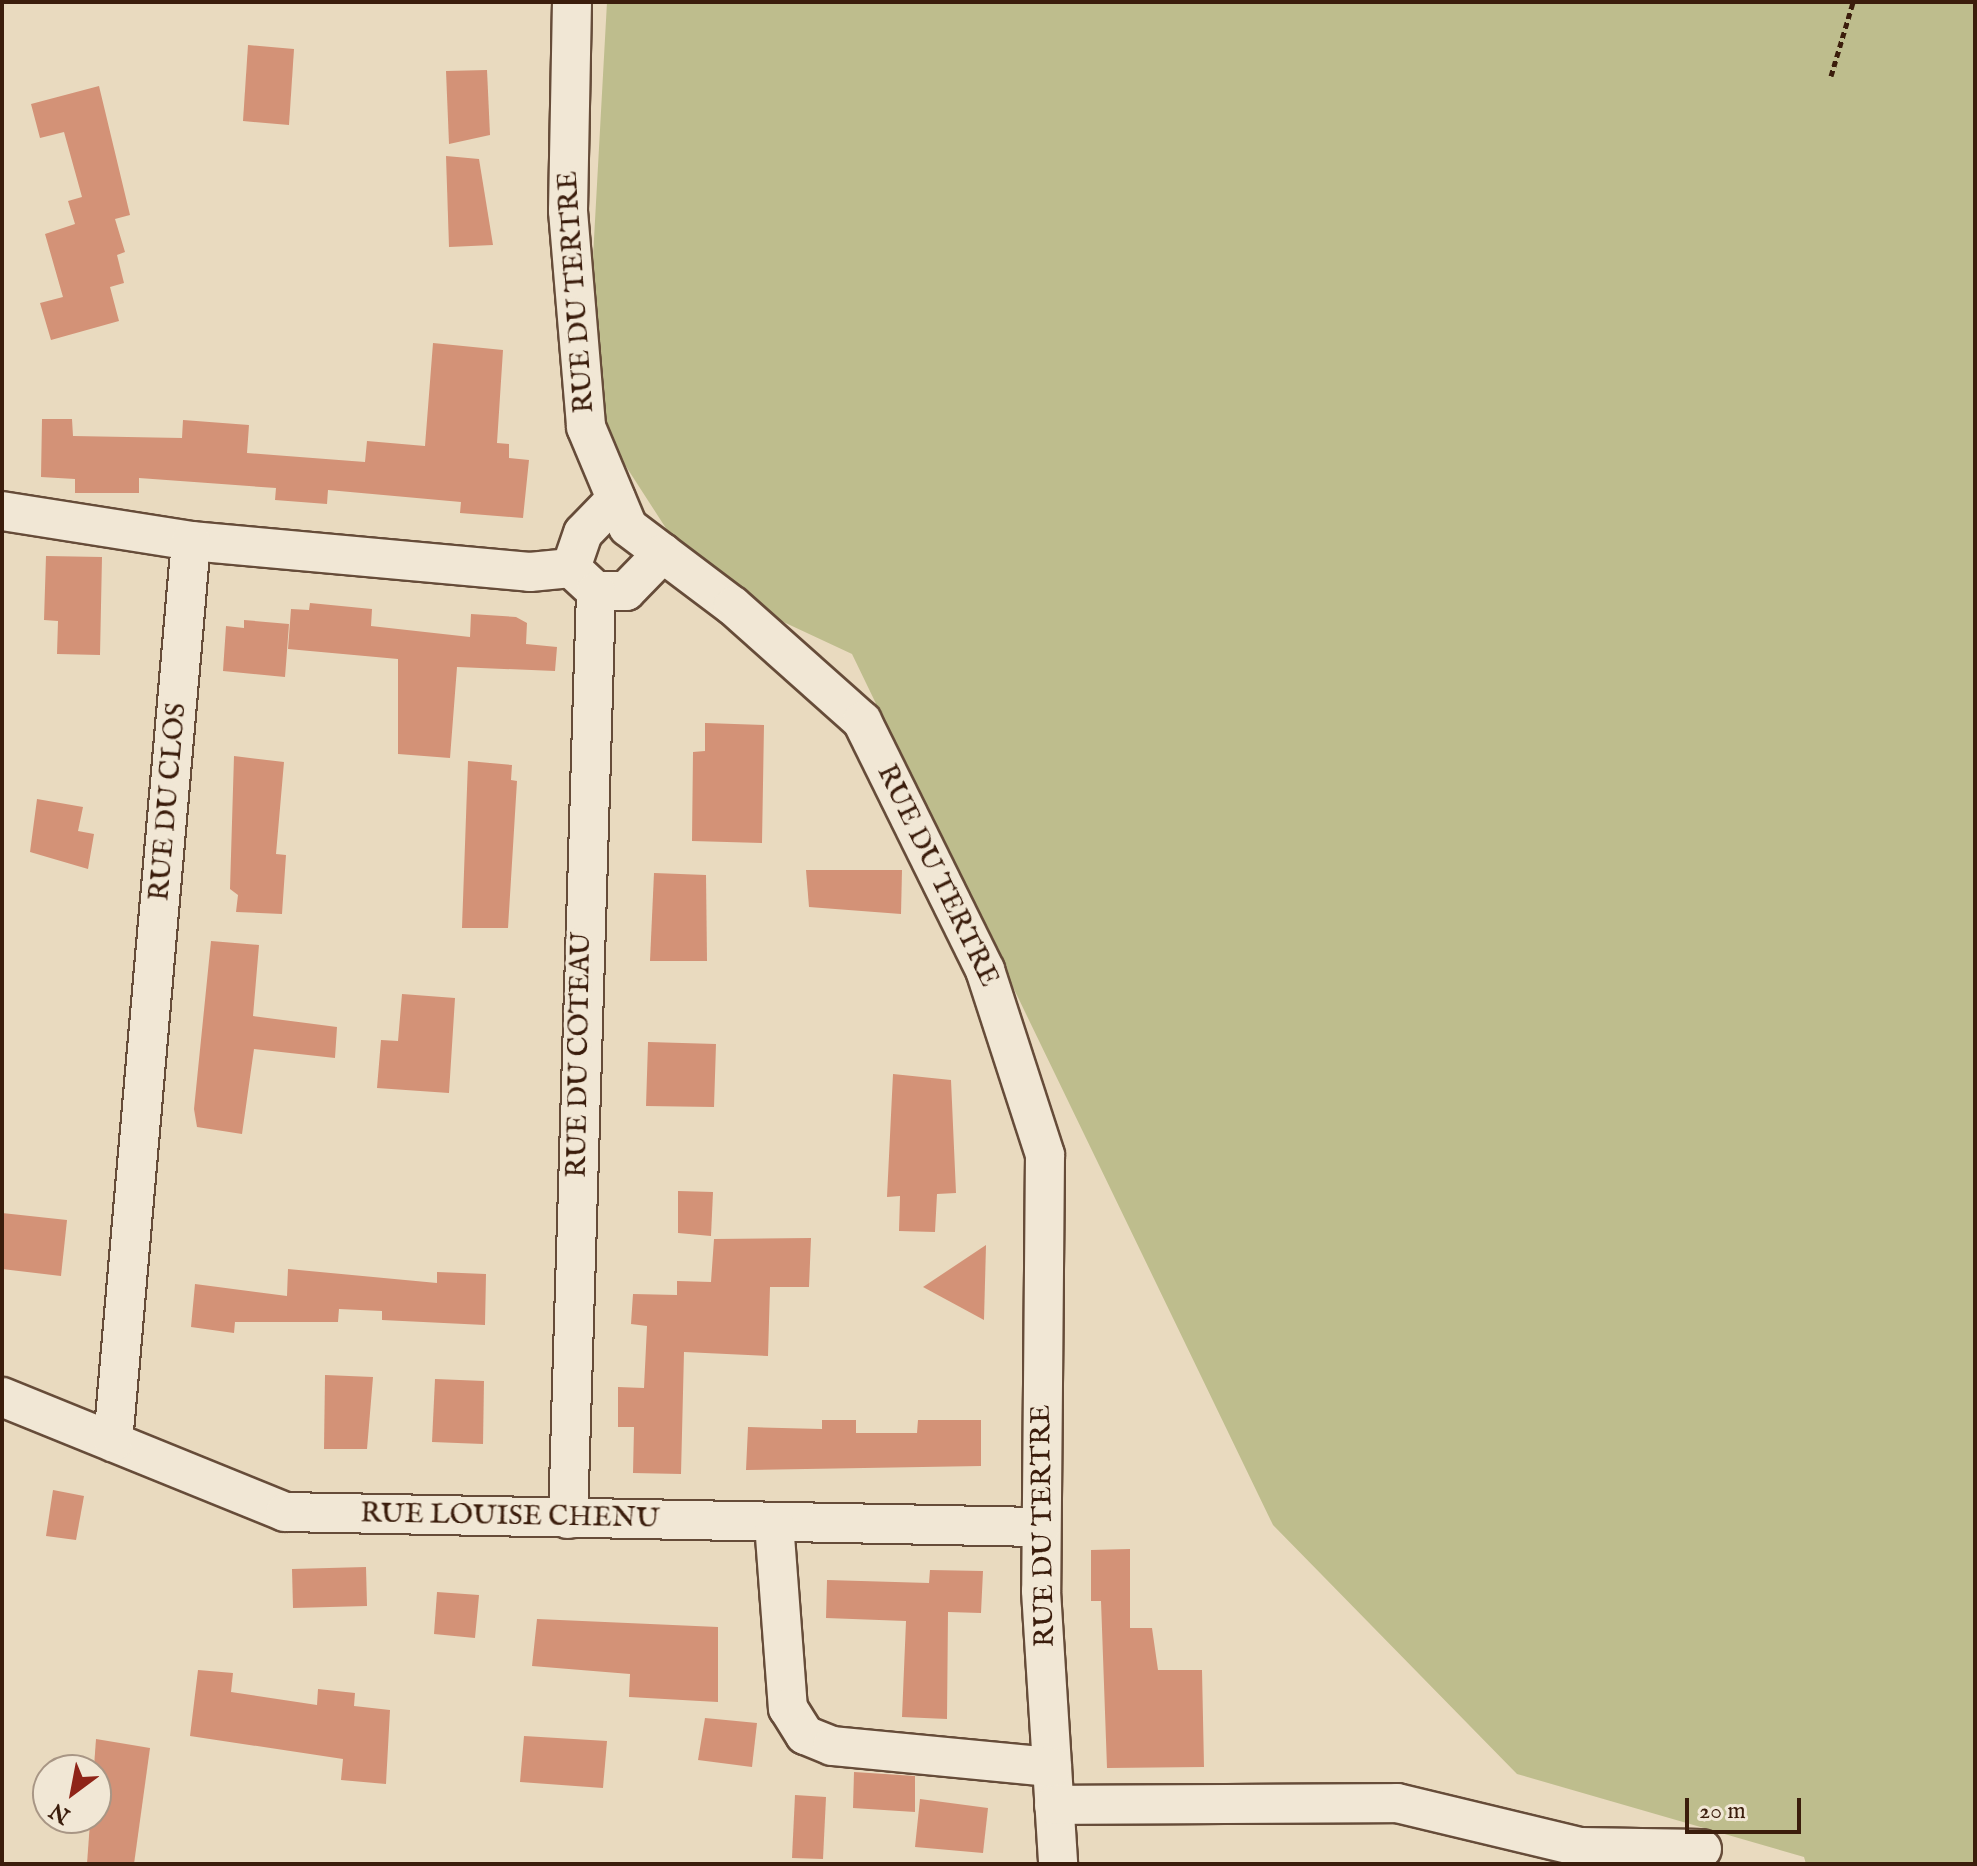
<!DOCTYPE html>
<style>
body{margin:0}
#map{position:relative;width:1977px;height:1866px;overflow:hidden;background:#e9dabf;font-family:"IM FELL English",serif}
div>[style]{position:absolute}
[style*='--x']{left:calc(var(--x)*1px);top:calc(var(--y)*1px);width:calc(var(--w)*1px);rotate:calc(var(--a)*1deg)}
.green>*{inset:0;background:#bebd8d}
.building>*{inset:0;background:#d39277}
.path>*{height:5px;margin-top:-2.5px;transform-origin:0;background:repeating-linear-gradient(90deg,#3b1d0c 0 6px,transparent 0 10px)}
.roads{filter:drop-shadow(2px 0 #664c39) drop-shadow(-2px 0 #664c39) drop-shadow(0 2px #664c39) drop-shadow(0 -2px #664c39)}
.minor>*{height:38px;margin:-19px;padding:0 19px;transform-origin:19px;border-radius:19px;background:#f1e7d5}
span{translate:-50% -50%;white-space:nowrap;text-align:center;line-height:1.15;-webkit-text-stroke:7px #f1e7d5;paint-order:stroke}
.street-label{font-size:28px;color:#3b1d0c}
.frame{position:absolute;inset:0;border:4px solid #3b1d0c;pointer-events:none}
.north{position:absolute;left:32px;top:1754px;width:80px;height:80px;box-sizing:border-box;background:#f1e7d5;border:2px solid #a89685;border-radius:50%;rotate:212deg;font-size:22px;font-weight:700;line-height:32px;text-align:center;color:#3b1d0c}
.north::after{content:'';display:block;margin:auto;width:28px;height:36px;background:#8f2418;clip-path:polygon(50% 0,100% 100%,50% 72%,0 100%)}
.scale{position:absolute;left:1685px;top:1798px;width:116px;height:36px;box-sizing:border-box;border:4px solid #3b1d0c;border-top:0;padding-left:10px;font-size:24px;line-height:28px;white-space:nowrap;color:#3b1d0c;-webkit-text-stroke:6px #f1e7d5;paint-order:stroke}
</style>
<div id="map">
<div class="green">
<i style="clip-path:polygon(607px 2px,1975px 2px,1975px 1864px,1806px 1864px,1804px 1857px,1517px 1774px,1273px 1525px,852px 654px,702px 584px,585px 403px)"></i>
</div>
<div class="building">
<i style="clip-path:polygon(248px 45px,294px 49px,289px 125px,243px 121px)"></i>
<i style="clip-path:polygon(487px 70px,490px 135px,449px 144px,446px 71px)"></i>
<i style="clip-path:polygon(99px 86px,130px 215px,115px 219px,125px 252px,117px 255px,124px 283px,110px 287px,119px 321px,51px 340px,40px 303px,63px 297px,45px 234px,75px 224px,68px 201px,82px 197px,64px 132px,40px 138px,31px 104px)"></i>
<i style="clip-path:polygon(446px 156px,479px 159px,493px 245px,449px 247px)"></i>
<i style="clip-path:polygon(433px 343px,503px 350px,497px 443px,509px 444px,509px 458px,529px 460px,523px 518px,460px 513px,461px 502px,328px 490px,327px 504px,275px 500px,276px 488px,139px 478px,139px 493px,75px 493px,75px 479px,41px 477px,42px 419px,72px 419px,73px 436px,182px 438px,183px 420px,249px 425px,247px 453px,365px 462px,367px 441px,425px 446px)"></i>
<i style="clip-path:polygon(46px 556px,102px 557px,100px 655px,57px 654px,58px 621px,44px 620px)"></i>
<i style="clip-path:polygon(310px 603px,372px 609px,371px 626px,470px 637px,471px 614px,516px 617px,527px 623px,526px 644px,557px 647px,555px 671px,457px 667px,450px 758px,398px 754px,398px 659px,288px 649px,291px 609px,309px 610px)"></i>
<i style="clip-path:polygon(244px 620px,289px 624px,285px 677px,223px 671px,226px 626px,244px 628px)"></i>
<i style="clip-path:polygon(705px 723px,764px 725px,762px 843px,692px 841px,693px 752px,705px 751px)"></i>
<i style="clip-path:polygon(234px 756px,284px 762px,276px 854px,286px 855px,282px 914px,236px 912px,238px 895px,230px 889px)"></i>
<i style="clip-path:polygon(468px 761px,512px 765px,511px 780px,517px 781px,508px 928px,462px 928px)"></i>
<i style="clip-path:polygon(37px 799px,83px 807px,78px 831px,94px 834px,88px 869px,30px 852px)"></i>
<i style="clip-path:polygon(806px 870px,902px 870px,901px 914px,809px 907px)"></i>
<i style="clip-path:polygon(654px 873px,706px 875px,707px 961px,650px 961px)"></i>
<i style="clip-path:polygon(211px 941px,259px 945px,253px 1016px,337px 1027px,335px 1058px,254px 1049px,242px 1134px,197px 1127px,194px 1109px)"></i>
<i style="clip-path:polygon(402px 994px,455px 998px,449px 1093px,377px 1088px,381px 1040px,398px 1041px)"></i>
<i style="clip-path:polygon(648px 1042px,716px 1044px,714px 1107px,646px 1106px)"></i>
<i style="clip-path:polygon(893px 1074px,951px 1080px,956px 1193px,937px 1194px,935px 1232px,899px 1231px,900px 1196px,887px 1197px)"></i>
<i style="clip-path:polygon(678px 1191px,713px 1192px,711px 1236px,678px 1233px)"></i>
<i style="clip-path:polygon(2px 1213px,67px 1220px,61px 1276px,2px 1269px)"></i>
<i style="clip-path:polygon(811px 1238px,809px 1287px,770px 1287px,768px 1356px,684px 1352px,681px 1474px,633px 1473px,634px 1427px,618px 1427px,618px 1387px,644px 1388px,647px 1326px,631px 1324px,633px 1294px,677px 1295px,677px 1281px,711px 1282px,714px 1239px)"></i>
<i style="clip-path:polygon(986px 1245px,984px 1320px,923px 1287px)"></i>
<i style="clip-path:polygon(288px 1269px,437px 1283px,437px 1272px,486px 1274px,485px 1325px,382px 1320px,382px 1311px,339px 1309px,338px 1322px,235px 1322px,234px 1333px,191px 1327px,195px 1284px,287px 1296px)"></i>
<i style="clip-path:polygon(325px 1375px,373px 1377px,367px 1449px,324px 1449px)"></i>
<i style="clip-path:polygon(435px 1379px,484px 1381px,483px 1444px,432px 1442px)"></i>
<i style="clip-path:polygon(822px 1420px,856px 1420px,856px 1433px,917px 1433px,918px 1420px,981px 1420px,981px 1466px,746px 1470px,748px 1427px,822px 1429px)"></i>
<i style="clip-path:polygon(53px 1490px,84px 1496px,76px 1540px,46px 1536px)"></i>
<i style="clip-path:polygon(1130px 1549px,1130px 1628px,1152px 1628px,1158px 1670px,1202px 1670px,1204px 1767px,1107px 1768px,1101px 1601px,1091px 1601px,1091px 1550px)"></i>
<i style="clip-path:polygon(366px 1567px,367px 1606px,293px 1608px,292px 1569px)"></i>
<i style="clip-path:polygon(930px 1570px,983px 1571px,981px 1613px,948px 1612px,947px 1719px,902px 1717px,906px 1621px,826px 1618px,827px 1580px,929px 1583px)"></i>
<i style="clip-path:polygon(437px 1592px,479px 1595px,475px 1638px,434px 1634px)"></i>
<i style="clip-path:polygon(537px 1619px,718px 1627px,718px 1702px,629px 1697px,630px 1674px,532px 1666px)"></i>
<i style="clip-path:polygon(198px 1670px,233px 1673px,231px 1692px,317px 1705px,318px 1689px,355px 1693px,354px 1706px,390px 1710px,386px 1784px,341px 1780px,343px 1759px,190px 1736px)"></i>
<i style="clip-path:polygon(705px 1718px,757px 1723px,752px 1767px,698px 1760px)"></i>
<i style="clip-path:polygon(524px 1736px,607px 1741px,603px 1788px,520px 1782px)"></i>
<i style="clip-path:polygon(96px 1739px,150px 1748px,134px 1864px,87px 1864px)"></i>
<i style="clip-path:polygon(854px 1772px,915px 1776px,915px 1812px,853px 1808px)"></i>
<i style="clip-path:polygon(795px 1795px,826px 1797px,823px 1859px,792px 1858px)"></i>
<i style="clip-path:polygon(920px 1799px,988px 1808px,983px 1853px,915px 1847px)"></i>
</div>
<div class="path">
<i style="--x:1831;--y:76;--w:77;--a:-73.4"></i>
</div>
<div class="roads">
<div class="minor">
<i style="--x:572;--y:2;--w:209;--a:91.1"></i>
<i style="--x:568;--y:211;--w:217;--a:85.2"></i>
<i style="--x:586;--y:427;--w:108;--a:67.2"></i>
<i style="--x:628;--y:527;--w:131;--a:37"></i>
<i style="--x:733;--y:606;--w:173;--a:41.7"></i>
<i style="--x:862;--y:721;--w:278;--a:63.7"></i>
<i style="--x:985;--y:970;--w:194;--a:72"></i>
<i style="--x:1045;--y:1155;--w:436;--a:90.5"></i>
<i style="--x:1041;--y:1591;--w:274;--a:86.4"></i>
<i style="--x:616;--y:499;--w:47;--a:134.1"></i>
<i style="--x:583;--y:533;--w:37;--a:109"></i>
<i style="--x:571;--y:568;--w:34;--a:43"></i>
<i style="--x:596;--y:591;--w:30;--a:0"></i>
<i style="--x:626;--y:591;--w:53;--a:-45.8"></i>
<i style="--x:2;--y:511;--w:191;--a:9"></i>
<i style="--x:191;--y:541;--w:340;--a:5.2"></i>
<i style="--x:530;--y:572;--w:41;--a:-5.6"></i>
<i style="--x:2;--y:1397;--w:305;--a:22.1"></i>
<i style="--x:285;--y:1512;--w:756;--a:1.14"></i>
<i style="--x:113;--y:1442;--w:904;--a:-85.05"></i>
<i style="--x:568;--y:1519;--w:928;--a:-88.27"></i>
<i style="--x:774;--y:1523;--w:186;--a:85.7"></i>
<i style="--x:788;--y:1708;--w:32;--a:58"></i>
<i style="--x:805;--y:1735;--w:29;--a:22"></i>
<i style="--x:832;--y:1746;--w:221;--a:5.5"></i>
<i style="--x:1054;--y:1805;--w:343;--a:-0.3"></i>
<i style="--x:1397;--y:1803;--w:188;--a:13.5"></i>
<i style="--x:1580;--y:1847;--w:122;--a:0.9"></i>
</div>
</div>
<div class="street-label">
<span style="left:577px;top:292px;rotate:-94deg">RUE DU TERTRE</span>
<span style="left:169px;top:802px;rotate:-85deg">RUE DU CLOS</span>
<span style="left:937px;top:876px;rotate:64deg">RUE DU TERTRE</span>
<span style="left:580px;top:1055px;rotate:-89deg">RUE DU COTEAU</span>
<span style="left:510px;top:1517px;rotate:1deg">RUE LOUISE CHENU</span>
<span style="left:1044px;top:1526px;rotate:-91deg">RUE DU TERTRE</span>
</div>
<div class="frame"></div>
<div class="north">N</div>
<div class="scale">20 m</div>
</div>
